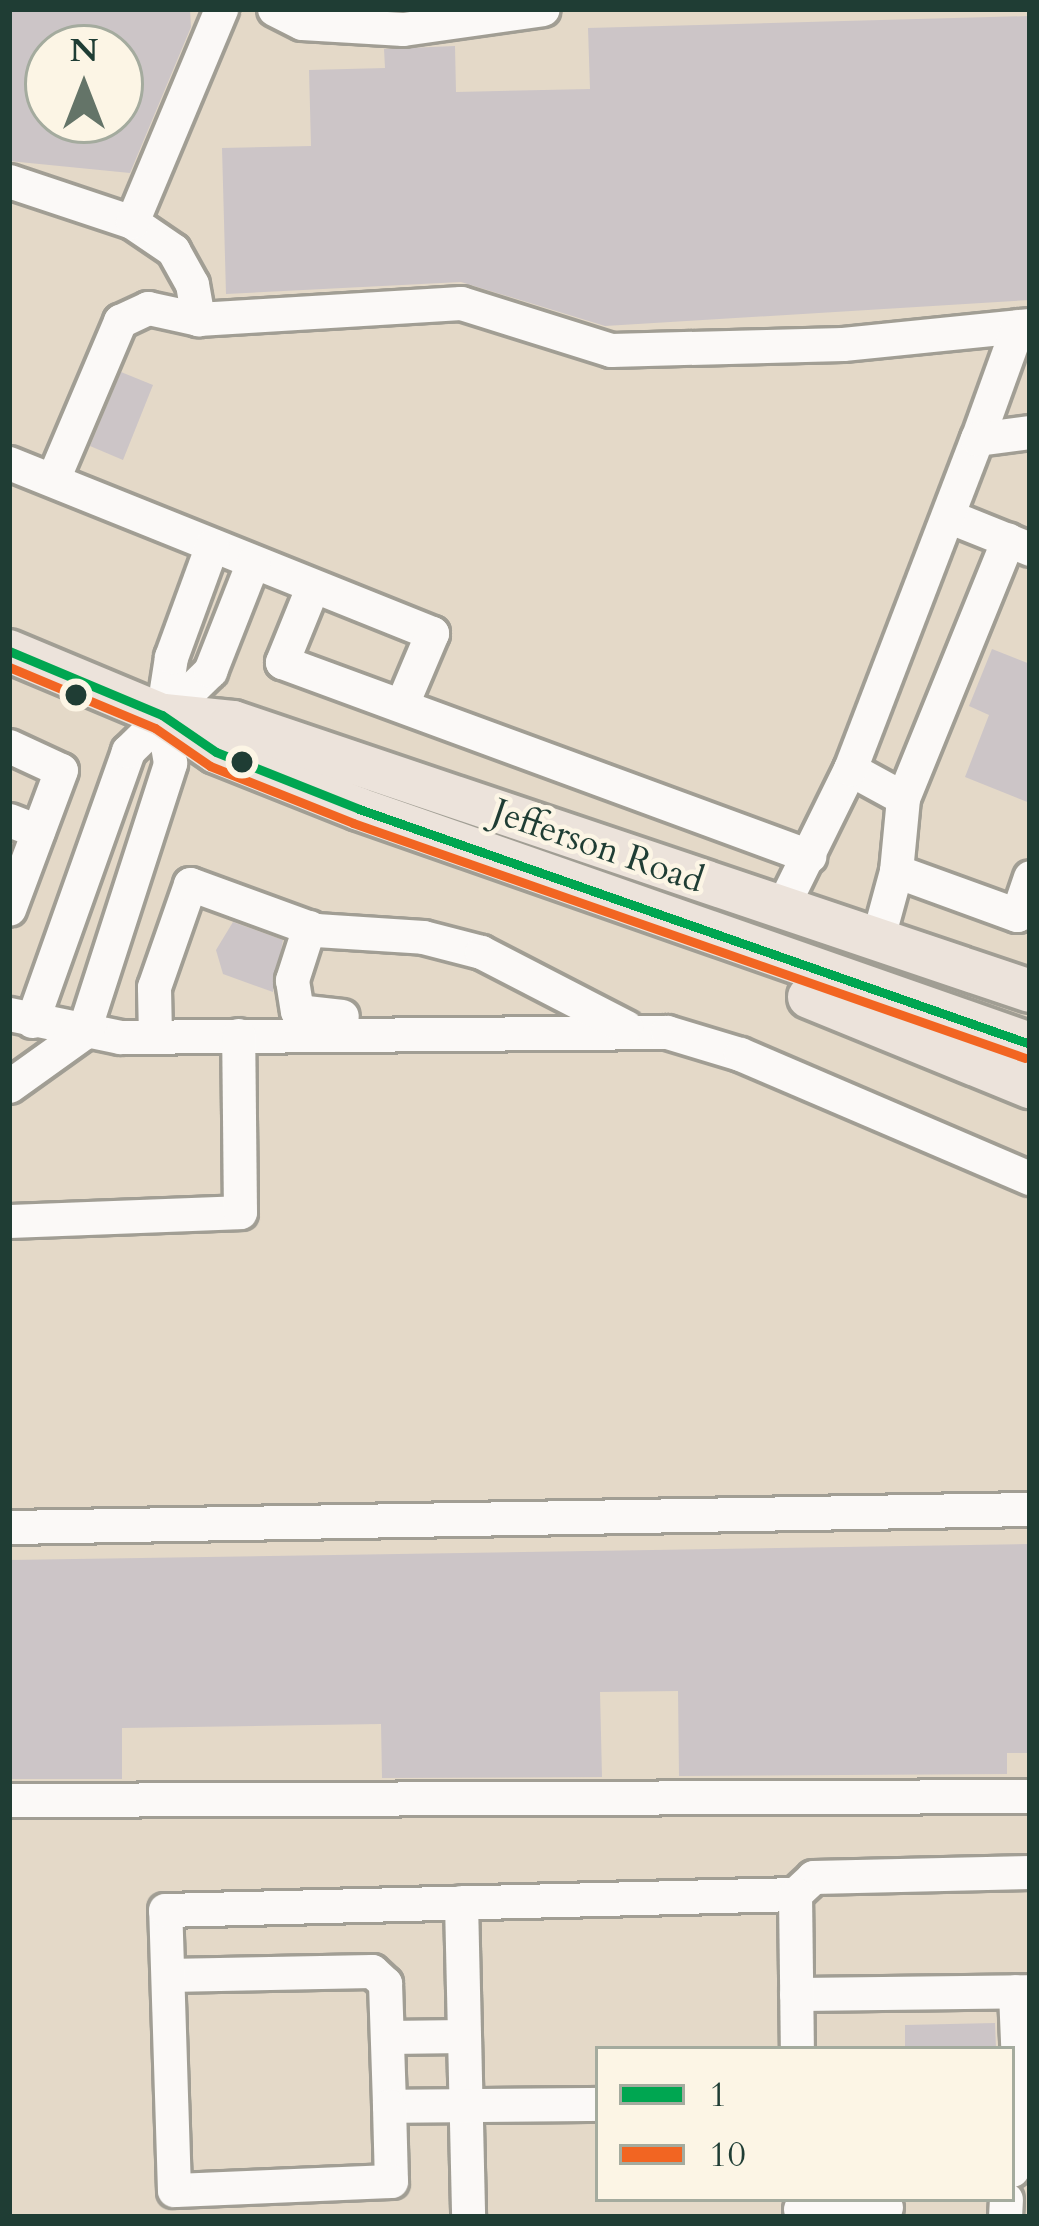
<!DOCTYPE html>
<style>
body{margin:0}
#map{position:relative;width:1039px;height:2226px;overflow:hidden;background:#e4d9c8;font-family:Cardo,serif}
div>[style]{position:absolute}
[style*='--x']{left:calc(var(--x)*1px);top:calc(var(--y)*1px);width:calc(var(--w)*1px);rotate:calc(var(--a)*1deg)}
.building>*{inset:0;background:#ccc5c7}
.roads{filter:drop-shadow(3px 0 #a19e94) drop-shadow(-3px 0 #a19e94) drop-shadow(0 3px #a19e94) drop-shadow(0 -3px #a19e94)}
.minor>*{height:33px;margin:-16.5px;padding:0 16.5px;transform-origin:16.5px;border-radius:16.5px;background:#fbf9f7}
.major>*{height:42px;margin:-21px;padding:0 21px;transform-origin:21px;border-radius:21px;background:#ece3db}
.bus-1>*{height:9px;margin:-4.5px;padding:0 4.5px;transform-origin:4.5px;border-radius:4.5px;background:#00a651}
.bus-2>*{height:9px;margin:-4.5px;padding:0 4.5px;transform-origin:4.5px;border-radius:4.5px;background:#f26522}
.dots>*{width:33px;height:33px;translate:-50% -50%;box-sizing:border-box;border:6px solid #fcf5e5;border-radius:50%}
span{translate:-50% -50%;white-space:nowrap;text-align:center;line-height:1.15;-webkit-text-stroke:9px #fcf5e5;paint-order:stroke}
.street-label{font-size:36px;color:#1f3d34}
.frame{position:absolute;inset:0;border:12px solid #1f3d34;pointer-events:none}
.legend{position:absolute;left:595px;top:2046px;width:420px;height:156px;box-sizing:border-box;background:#fcf5e5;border:3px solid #a4ab9e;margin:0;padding:15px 21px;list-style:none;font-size:36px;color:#1f3d34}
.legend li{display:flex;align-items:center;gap:24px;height:60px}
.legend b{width:60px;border:3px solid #a4ab9e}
.north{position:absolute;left:24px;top:24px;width:120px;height:120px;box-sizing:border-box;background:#fcf5e5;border:3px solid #a4ab9e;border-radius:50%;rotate:0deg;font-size:33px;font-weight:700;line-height:48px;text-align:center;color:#1f3d34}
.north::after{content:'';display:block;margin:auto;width:42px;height:54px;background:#647468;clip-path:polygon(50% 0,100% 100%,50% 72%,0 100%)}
</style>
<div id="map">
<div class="building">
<i style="clip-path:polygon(evenodd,9px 9px,190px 9px,191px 27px,130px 173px,9px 161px,9px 9px,48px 48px,120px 48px,120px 120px,48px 120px,48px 48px)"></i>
<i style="clip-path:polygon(1030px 16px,1030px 300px,605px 326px,461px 282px,226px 294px,222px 148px,311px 146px,309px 70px,385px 68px,384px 49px,455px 46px,456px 92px,590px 89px,588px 28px)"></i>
<i style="clip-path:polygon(121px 372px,153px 385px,123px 460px,90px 446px)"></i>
<i style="clip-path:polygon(992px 649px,1030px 664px,1030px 803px,965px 777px,989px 715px,969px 706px)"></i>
<i style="clip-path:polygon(233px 922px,283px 940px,273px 992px,223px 974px,216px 950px)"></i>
<i style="clip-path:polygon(1030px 1544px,1030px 1753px,1007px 1753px,1007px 1774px,679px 1776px,678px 1691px,600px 1692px,602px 1777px,382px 1778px,381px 1724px,122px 1728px,122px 1779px,9px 1779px,9px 1560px)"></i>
<i style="clip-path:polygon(995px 2023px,996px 2049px,905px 2049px,905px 2025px)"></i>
</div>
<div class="roads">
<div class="minor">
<i style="--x:274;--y:9;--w:31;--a:27"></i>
<i style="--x:302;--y:23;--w:101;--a:3.4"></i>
<i style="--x:403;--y:29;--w:141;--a:-8.1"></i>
<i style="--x:9;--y:181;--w:130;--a:18.4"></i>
<i style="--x:132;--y:222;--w:50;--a:34.3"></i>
<i style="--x:173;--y:250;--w:39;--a:61"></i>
<i style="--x:192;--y:284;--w:36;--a:80"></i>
<i style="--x:198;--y:319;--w:263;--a:-3.5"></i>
<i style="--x:461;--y:303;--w:157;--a:17.4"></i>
<i style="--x:611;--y:350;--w:232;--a:-1.5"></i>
<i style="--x:843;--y:344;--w:188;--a:-5.8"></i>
<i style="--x:132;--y:222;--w:231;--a:-67.3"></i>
<i style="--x:977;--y:439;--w:120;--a:-70.1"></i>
<i style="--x:9;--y:463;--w:456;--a:21.9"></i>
<i style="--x:432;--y:633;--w:77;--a:112.9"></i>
<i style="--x:53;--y:479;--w:172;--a:-67"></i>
<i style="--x:120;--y:321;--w:31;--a:-25"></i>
<i style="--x:148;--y:308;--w:51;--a:12.4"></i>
<i style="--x:948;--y:516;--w:88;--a:21.9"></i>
<i style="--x:312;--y:588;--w:80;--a:112.1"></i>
<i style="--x:282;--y:662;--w:562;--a:20.21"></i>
<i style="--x:9;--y:746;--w:57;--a:24.8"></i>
<i style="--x:61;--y:770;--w:148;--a:110.5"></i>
<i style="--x:850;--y:769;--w:60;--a:28.7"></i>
<i style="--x:903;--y:798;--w:279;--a:-67.9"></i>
<i style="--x:9;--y:820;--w:31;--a:21"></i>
<i style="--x:896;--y:871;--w:73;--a:-84.5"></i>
<i style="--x:781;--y:909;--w:156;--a:-63.8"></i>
<i style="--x:850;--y:769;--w:354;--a:-69"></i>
<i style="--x:977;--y:439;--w:53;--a:-7.5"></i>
<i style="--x:309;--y:927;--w:56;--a:107.8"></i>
<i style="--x:292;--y:980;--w:31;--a:81"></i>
<i style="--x:297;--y:1011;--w:45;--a:6.3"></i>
<i style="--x:877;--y:941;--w:73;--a:-74.8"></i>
<i style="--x:896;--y:871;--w:129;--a:20"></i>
<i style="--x:1017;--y:915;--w:40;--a:-71.1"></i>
<i style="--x:9;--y:1014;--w:113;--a:11.7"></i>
<i style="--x:120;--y:1037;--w:547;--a:-0.52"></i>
<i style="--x:667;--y:1032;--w:76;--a:16.8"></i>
<i style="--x:740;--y:1054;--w:315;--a:23.2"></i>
<i style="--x:32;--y:1021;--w:287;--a:-70.4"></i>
<i style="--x:128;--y:751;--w:115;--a:-44.3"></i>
<i style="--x:210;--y:671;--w:117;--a:-68.5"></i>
<i style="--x:155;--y:1036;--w:49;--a:-91.2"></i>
<i style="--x:154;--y:987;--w:109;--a:-70.7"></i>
<i style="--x:190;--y:884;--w:134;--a:20.1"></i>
<i style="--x:316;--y:930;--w:107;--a:3.7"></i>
<i style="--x:423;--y:937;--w:60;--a:14.5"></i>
<i style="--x:481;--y:952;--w:163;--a:27.3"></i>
<i style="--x:9;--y:1086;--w:91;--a:-35.6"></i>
<i style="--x:83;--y:1033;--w:284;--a:-72.1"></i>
<i style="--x:170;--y:763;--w:49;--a:-99.5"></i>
<i style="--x:162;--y:715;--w:59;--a:-81.2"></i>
<i style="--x:171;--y:657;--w:119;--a:-69.9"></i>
<i style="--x:9;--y:1221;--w:231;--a:-2.2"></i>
<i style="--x:240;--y:1212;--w:177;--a:-90.6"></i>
<i style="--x:9;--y:1527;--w:1021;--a:-1.01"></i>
<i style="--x:9;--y:1800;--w:1021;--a:-0.22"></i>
<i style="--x:795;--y:1894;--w:25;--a:-43"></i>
<i style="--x:813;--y:1877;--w:217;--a:-1.3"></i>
<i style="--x:461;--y:1902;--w:315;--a:88.7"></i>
<i style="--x:168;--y:1975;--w:204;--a:-1.1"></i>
<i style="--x:372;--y:1971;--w:18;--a:43"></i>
<i style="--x:385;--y:1983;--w:123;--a:88.1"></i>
<i style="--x:796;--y:1994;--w:234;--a:-0.7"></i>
<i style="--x:387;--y:2037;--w:77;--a:-0.7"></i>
<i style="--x:598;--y:2104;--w:209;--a:179.5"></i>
<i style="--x:389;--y:2106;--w:75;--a:88.5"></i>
<i style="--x:391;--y:2181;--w:217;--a:177.6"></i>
<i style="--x:174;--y:2190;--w:280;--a:-91.8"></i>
<i style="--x:165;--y:1910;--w:630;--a:-1.45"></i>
<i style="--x:795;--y:1894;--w:155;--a:89.3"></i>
<i style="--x:1012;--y:2170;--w:35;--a:-75"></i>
<i style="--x:1021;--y:2136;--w:145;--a:-92.4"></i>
<i style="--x:800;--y:2209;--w:86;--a:-1.3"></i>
<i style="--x:1005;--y:2217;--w:18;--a:-87"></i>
</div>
<div class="major">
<i style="--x:9;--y:651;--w:166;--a:22.7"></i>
<i style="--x:162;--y:715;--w:65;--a:34.4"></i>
<i style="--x:216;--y:752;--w:154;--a:21.7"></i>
<i style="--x:359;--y:809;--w:711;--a:19.3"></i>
<i style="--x:164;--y:715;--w:69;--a:5.8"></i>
<i style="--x:233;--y:722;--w:841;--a:18.65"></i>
<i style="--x:809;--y:997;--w:239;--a:22.2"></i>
</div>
</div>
<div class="bus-1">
<i style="--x:9;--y:651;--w:166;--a:22.7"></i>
<i style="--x:162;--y:715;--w:65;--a:34.4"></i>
<i style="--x:216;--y:752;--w:154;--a:21.7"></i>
<i style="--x:359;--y:809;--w:711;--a:19.3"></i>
</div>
<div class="bus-2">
<i style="--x:9;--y:667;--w:158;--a:22.7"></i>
<i style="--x:155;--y:728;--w:67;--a:34.6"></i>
<i style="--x:210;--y:766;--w:154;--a:21.7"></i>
<i style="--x:353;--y:823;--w:712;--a:19.27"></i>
</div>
<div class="dots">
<i style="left:76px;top:695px;background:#1f3d34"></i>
<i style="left:242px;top:762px;background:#1f3d34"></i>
</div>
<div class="street-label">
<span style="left:598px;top:846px;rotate:19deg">Jefferson Road</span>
</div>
<div class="frame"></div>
<ul class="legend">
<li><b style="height:15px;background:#00a651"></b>1</li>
<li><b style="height:15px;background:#f26522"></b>10</li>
</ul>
<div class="north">N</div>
</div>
